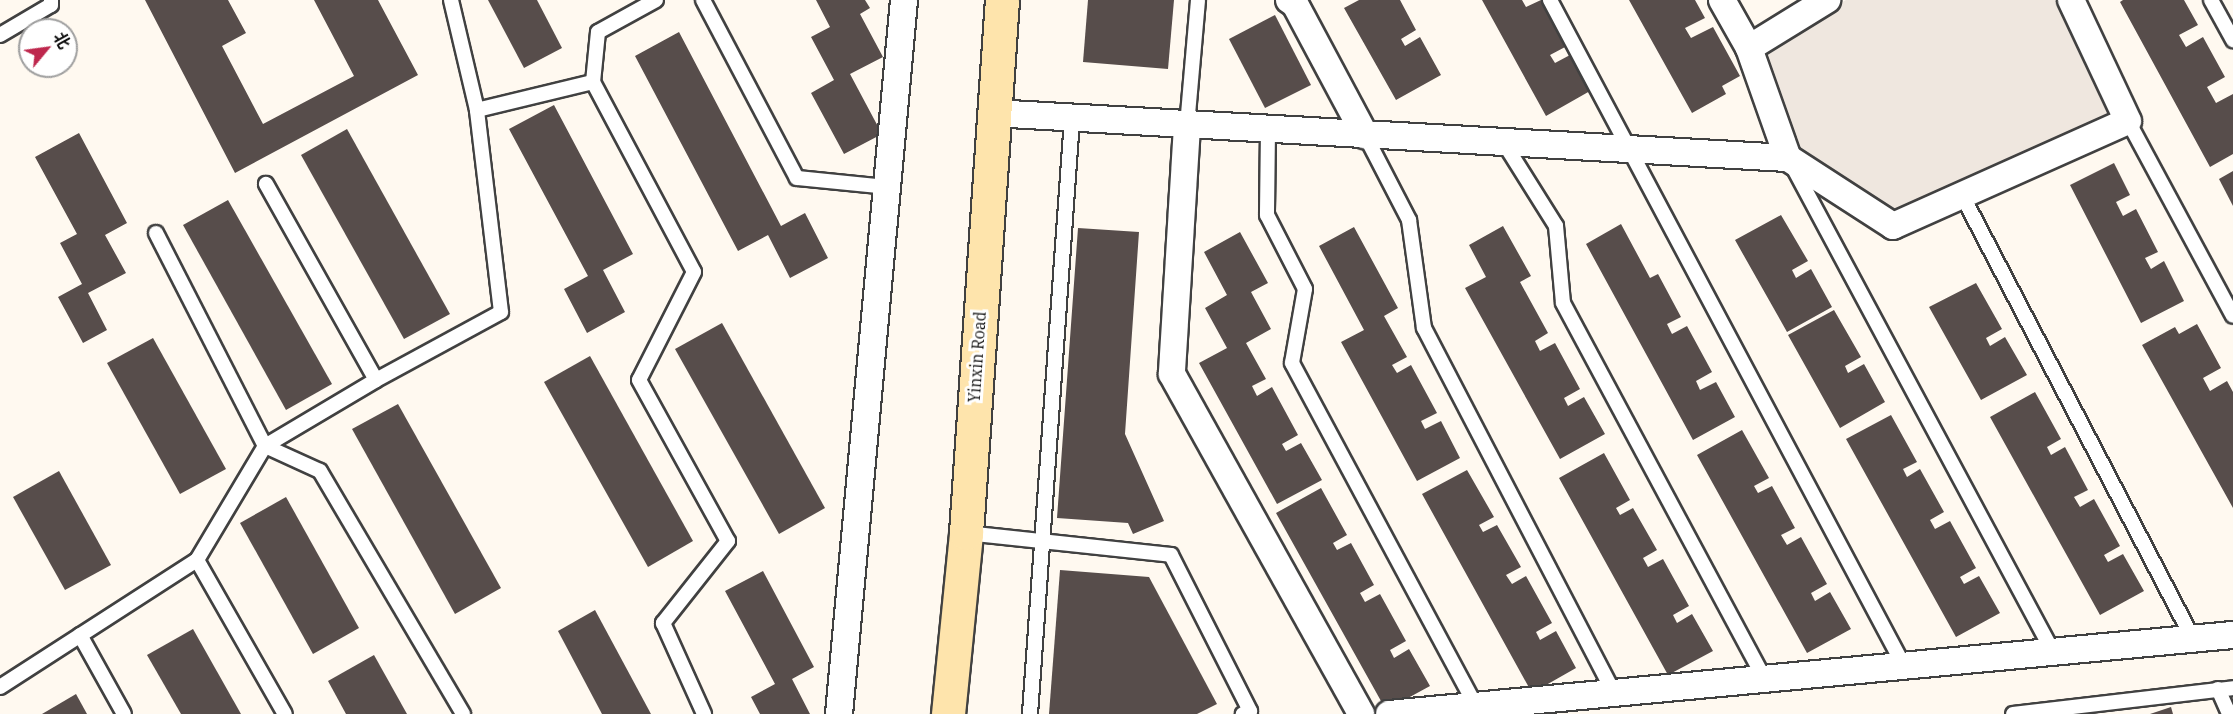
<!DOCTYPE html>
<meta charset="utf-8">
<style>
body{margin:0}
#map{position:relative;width:2233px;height:714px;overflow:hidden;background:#fff9f0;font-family:"IBM Plex Serif","Noto Sans SC",serif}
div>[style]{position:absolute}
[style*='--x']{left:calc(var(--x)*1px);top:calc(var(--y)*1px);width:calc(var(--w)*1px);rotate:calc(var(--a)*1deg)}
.plaza>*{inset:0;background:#efe7df}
.building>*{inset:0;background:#574d4b}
.roads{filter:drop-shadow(2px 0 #414141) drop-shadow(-2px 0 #414141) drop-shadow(0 2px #414141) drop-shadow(0 -2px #414141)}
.lane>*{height:14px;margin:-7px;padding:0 7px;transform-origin:7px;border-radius:7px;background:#fff}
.street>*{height:26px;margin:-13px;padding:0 13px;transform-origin:13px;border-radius:13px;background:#fff}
.secondary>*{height:33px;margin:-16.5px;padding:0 16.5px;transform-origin:16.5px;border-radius:16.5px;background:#fee4ac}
span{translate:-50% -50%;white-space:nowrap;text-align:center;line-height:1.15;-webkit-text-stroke:6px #fff;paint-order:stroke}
.street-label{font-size:16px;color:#0e0e0e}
.north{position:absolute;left:18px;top:18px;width:60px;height:60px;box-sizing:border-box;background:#fff;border:2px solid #9f9f9f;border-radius:50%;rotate:61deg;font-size:16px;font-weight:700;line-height:24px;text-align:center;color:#0e0e0e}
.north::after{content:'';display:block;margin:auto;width:21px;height:27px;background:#be274d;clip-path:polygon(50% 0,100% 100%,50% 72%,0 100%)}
</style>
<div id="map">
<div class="plaza">
<i style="clip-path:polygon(1846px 0,2062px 0,2116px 115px,1895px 216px,1796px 153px,1759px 52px)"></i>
</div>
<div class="building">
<i style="clip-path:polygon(145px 0,228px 0,246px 33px,222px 46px,263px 124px,354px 76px,314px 0,378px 0,418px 75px,235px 173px)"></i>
<i style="clip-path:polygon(488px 0,537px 0,562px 48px,524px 68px)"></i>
<i style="clip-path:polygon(816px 0,865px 0,870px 8px,860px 14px,883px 57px,850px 74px,882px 134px,844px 154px,811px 93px,834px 80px,811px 37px,830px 27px)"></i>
<i style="clip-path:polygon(1088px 0,1174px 0,1168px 69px,1083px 62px)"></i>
<i style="clip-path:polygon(1359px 0,1400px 0,1416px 30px,1401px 39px,1405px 46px,1420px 37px,1441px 75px,1396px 100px,1344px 8px)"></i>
<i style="clip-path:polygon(1482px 0,1522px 0,1526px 7px,1541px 0,1567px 46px,1550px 55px,1555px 63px,1570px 55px,1590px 91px,1546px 116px)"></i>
<i style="clip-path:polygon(1629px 0,1695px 0,1705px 18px,1685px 28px,1691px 38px,1713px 27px,1740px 76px,1722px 86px,1726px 94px,1692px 113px)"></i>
<i style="clip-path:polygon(2123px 0,2184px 0,2198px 25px,2179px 35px,2186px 47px,2203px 37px,2225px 77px,2207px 87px,2216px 103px,2233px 94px,2233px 154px,2210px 167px,2120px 2px)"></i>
<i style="clip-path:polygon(1275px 15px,1311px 85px,1265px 108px,1229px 39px)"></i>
<i style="clip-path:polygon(679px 32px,781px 226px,805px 213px,828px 258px,790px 278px,768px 235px,738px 251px,635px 56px)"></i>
<i style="clip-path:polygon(554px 105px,633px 254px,603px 270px,625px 312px,587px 333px,564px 289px,588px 276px,509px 129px)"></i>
<i style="clip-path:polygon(347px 129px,450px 314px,404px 339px,301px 155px)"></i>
<i style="clip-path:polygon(79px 133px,127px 223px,105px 235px,126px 273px,88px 293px,107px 330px,83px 343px,58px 297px,82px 284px,60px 243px,77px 234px,35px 157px)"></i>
<i style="clip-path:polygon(2114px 163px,2130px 195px,2116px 202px,2123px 216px,2136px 209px,2158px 252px,2145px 258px,2151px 269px,2164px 261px,2184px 301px,2141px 323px,2070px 185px)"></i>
<i style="clip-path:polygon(2233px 171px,2233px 206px,2219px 179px)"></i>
<i style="clip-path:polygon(228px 200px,332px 384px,286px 410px,183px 225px)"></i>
<i style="clip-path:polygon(1781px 215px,1808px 261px,1792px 270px,1796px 278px,1811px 269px,1832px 307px,1787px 332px,1735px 240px)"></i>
<i style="clip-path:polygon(1621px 224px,1650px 278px,1658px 274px,1681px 317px,1667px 324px,1672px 334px,1687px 326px,1712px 372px,1696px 381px,1700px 390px,1716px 382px,1735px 417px,1693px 440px,1586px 244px)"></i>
<i style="clip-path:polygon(1503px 226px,1531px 276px,1520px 282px,1548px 333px,1535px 341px,1540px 351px,1555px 343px,1580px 389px,1564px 398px,1568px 406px,1584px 397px,1605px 434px,1560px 459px,1465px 288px,1486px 277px,1469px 245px)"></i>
<i style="clip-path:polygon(1354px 227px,1398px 308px,1384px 316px,1407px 357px,1392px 365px,1397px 373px,1411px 365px,1437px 413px,1421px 421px,1425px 429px,1441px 421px,1460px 458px,1417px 481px,1341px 342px,1364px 330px,1319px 246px)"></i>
<i style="clip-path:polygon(1078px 228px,1139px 232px,1125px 434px,1164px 521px,1133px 534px,1128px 523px,1057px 518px)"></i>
<i style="clip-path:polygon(1240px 232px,1268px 283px,1251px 292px,1271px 329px,1246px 343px,1266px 379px,1252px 386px,1257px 396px,1272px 387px,1298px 435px,1282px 444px,1286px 451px,1301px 443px,1322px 480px,1277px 504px,1199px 363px,1227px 348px,1205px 308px,1227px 295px,1204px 252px)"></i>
<i style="clip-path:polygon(1976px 283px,2002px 329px,1986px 338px,1990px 346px,2005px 337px,2027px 375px,1981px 400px,1929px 307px)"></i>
<i style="clip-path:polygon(1834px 310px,1861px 357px,1845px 366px,1848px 373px,1864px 364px,1885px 402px,1840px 428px,1788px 335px)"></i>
<i style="clip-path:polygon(722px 323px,825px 508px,779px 534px,675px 349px)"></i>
<i style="clip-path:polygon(2197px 324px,2221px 368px,2203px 378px,2210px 391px,2227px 381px,2233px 392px,2233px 508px,2142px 345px,2175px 327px,2179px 334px)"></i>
<i style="clip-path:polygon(153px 338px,226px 469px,180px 494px,107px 363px)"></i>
<i style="clip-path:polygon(590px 356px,693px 541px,648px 567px,544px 382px)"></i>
<i style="clip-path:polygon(2035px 392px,2061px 439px,2047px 447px,2051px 455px,2065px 447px,2088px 490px,2074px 497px,2080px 507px,2094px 499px,2120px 546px,2104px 555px,2108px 562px,2123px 554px,2144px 591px,2100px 615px,1990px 417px)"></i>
<i style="clip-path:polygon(398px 404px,501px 588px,455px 614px,352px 429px)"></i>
<i style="clip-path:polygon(1891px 415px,1917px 462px,1903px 469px,1907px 477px,1920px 469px,1944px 512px,1930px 520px,1935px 529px,1950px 521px,1976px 568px,1960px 577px,1964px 584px,1979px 576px,2000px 613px,1956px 637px,1846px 439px)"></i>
<i style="clip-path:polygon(1742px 430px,1769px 478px,1754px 486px,1758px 493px,1772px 486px,1795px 528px,1781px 535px,1787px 545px,1801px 537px,1827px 584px,1811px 593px,1815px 601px,1830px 592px,1851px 629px,1807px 653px,1697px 455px)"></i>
<i style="clip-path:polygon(1604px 453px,1630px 500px,1616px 508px,1620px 515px,1633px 508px,1657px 550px,1643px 558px,1648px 567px,1663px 559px,1689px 606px,1673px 615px,1677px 623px,1692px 614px,1713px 651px,1668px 675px,1559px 478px)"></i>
<i style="clip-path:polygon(1467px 470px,1494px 517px,1479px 525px,1483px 532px,1497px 525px,1521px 567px,1506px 575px,1512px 584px,1526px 576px,1552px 623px,1536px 632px,1540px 640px,1556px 631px,1576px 668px,1532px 693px,1422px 494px)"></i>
<i style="clip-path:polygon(59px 471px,111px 565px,65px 590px,13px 497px)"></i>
<i style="clip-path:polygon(1321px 488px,1347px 535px,1333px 543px,1337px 550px,1351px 543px,1374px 585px,1360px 593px,1365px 602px,1380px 594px,1406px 641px,1390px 650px,1394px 658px,1409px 649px,1430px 686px,1386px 710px,1276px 513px)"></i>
<i style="clip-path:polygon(286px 497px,359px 628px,313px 654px,240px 523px)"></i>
<i style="clip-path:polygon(1060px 570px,1149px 577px,1217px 704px,1197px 714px,1049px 714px)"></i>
<i style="clip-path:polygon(763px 571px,814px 667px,792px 679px,810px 714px,760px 714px,751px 697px,775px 684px,725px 591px)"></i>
<i style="clip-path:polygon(595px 610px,651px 714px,602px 714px,558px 631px)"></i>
<i style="clip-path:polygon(193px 629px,241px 714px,181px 714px,147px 655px)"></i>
<i style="clip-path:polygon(374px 655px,407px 714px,346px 714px,328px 681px)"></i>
<i style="clip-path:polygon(76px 694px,87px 714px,42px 714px)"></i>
<i style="clip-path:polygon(2171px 707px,2173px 714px,2150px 714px)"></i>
</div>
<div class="roads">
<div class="lane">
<i style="--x:656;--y:0;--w:66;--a:151.1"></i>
<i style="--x:598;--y:32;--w:50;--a:95.7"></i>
<i style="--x:593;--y:82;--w:215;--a:62"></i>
<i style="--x:694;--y:272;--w:121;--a:117"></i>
<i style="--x:639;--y:380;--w:184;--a:61.1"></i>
<i style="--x:728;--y:541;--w:105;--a:128.4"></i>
<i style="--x:663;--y:623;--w:100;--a:65.7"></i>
<i style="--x:703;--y:0;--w:201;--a:62.2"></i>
<i style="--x:797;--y:178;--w:90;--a:5.7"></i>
<i style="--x:1550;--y:0;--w:754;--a:62.01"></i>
<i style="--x:2211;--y:0;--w:46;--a:61.2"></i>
<i style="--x:0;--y:35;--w:59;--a:-30.5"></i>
<i style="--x:51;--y:5;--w:5;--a:-90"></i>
<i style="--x:477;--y:110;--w:119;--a:-13.6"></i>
<i style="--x:2128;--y:121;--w:221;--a:61.7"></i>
<i style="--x:1187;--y:126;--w:126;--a:-85"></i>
<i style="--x:1268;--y:130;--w:85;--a:90.7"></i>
<i style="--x:1267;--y:215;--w:83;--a:62.8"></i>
<i style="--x:1305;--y:289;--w:75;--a:100"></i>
<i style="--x:1292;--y:363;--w:389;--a:61.8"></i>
<i style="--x:1365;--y:135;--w:96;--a:62.6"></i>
<i style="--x:1409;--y:220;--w:109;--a:82.1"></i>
<i style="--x:1424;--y:328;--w:411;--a:62.5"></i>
<i style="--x:1504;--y:143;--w:98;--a:57.9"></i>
<i style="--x:1556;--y:226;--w:77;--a:84.8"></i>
<i style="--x:1563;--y:303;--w:427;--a:61.8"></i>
<i style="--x:1792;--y:165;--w:553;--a:61.81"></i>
<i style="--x:1962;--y:195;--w:500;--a:62.51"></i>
<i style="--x:156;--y:233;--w:239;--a:62.9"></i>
<i style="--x:265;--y:446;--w:60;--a:24.4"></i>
<i style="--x:320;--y:471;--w:282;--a:59.5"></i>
<i style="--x:376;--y:380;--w:142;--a:-28.5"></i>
<i style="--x:501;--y:312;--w:203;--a:-96.8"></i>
<i style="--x:477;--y:110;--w:113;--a:-103.3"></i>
<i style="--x:966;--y:533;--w:206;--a:6.1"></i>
<i style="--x:1171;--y:555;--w:175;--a:63.1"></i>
<i style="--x:1250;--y:711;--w:8;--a:157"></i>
<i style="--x:197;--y:560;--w:133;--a:-59.2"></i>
<i style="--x:265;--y:446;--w:129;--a:-30.7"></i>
<i style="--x:376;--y:380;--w:225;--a:-119.3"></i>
<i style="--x:80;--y:635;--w:90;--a:60.9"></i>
<i style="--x:0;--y:687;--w:234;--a:-32.8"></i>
<i style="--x:197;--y:560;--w:177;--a:60.3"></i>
<i style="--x:2218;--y:689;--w:27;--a:66"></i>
<i style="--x:1030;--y:714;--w:595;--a:-85.96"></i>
<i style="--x:2013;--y:714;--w:222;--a:-6.7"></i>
</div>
<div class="street">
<i style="--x:1289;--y:0;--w:7;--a:34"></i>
<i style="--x:1295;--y:4;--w:149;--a:61.9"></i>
<i style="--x:1722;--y:0;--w:55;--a:60.6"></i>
<i style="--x:1749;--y:48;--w:117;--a:70.5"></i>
<i style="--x:1749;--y:48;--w:92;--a:-31.6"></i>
<i style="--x:992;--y:113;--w:797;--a:3.24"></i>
<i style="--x:1788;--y:158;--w:125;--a:32.9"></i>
<i style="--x:1893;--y:226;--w:257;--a:-24.1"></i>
<i style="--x:2128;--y:121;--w:134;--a:-115.2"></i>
<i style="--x:1187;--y:126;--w:248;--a:93.5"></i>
<i style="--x:1172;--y:374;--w:389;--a:60.9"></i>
<i style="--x:839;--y:714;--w:717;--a:-84.8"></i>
<i style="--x:1389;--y:714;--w:848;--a:-5.35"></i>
</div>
<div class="secondary">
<i style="--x:948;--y:714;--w:182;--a:-84.3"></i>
<i style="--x:966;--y:533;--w:534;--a:-86.14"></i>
</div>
</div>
<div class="street-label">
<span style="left:977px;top:357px;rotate:-86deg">Yinxin Road</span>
</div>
<div class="north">北</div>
</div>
